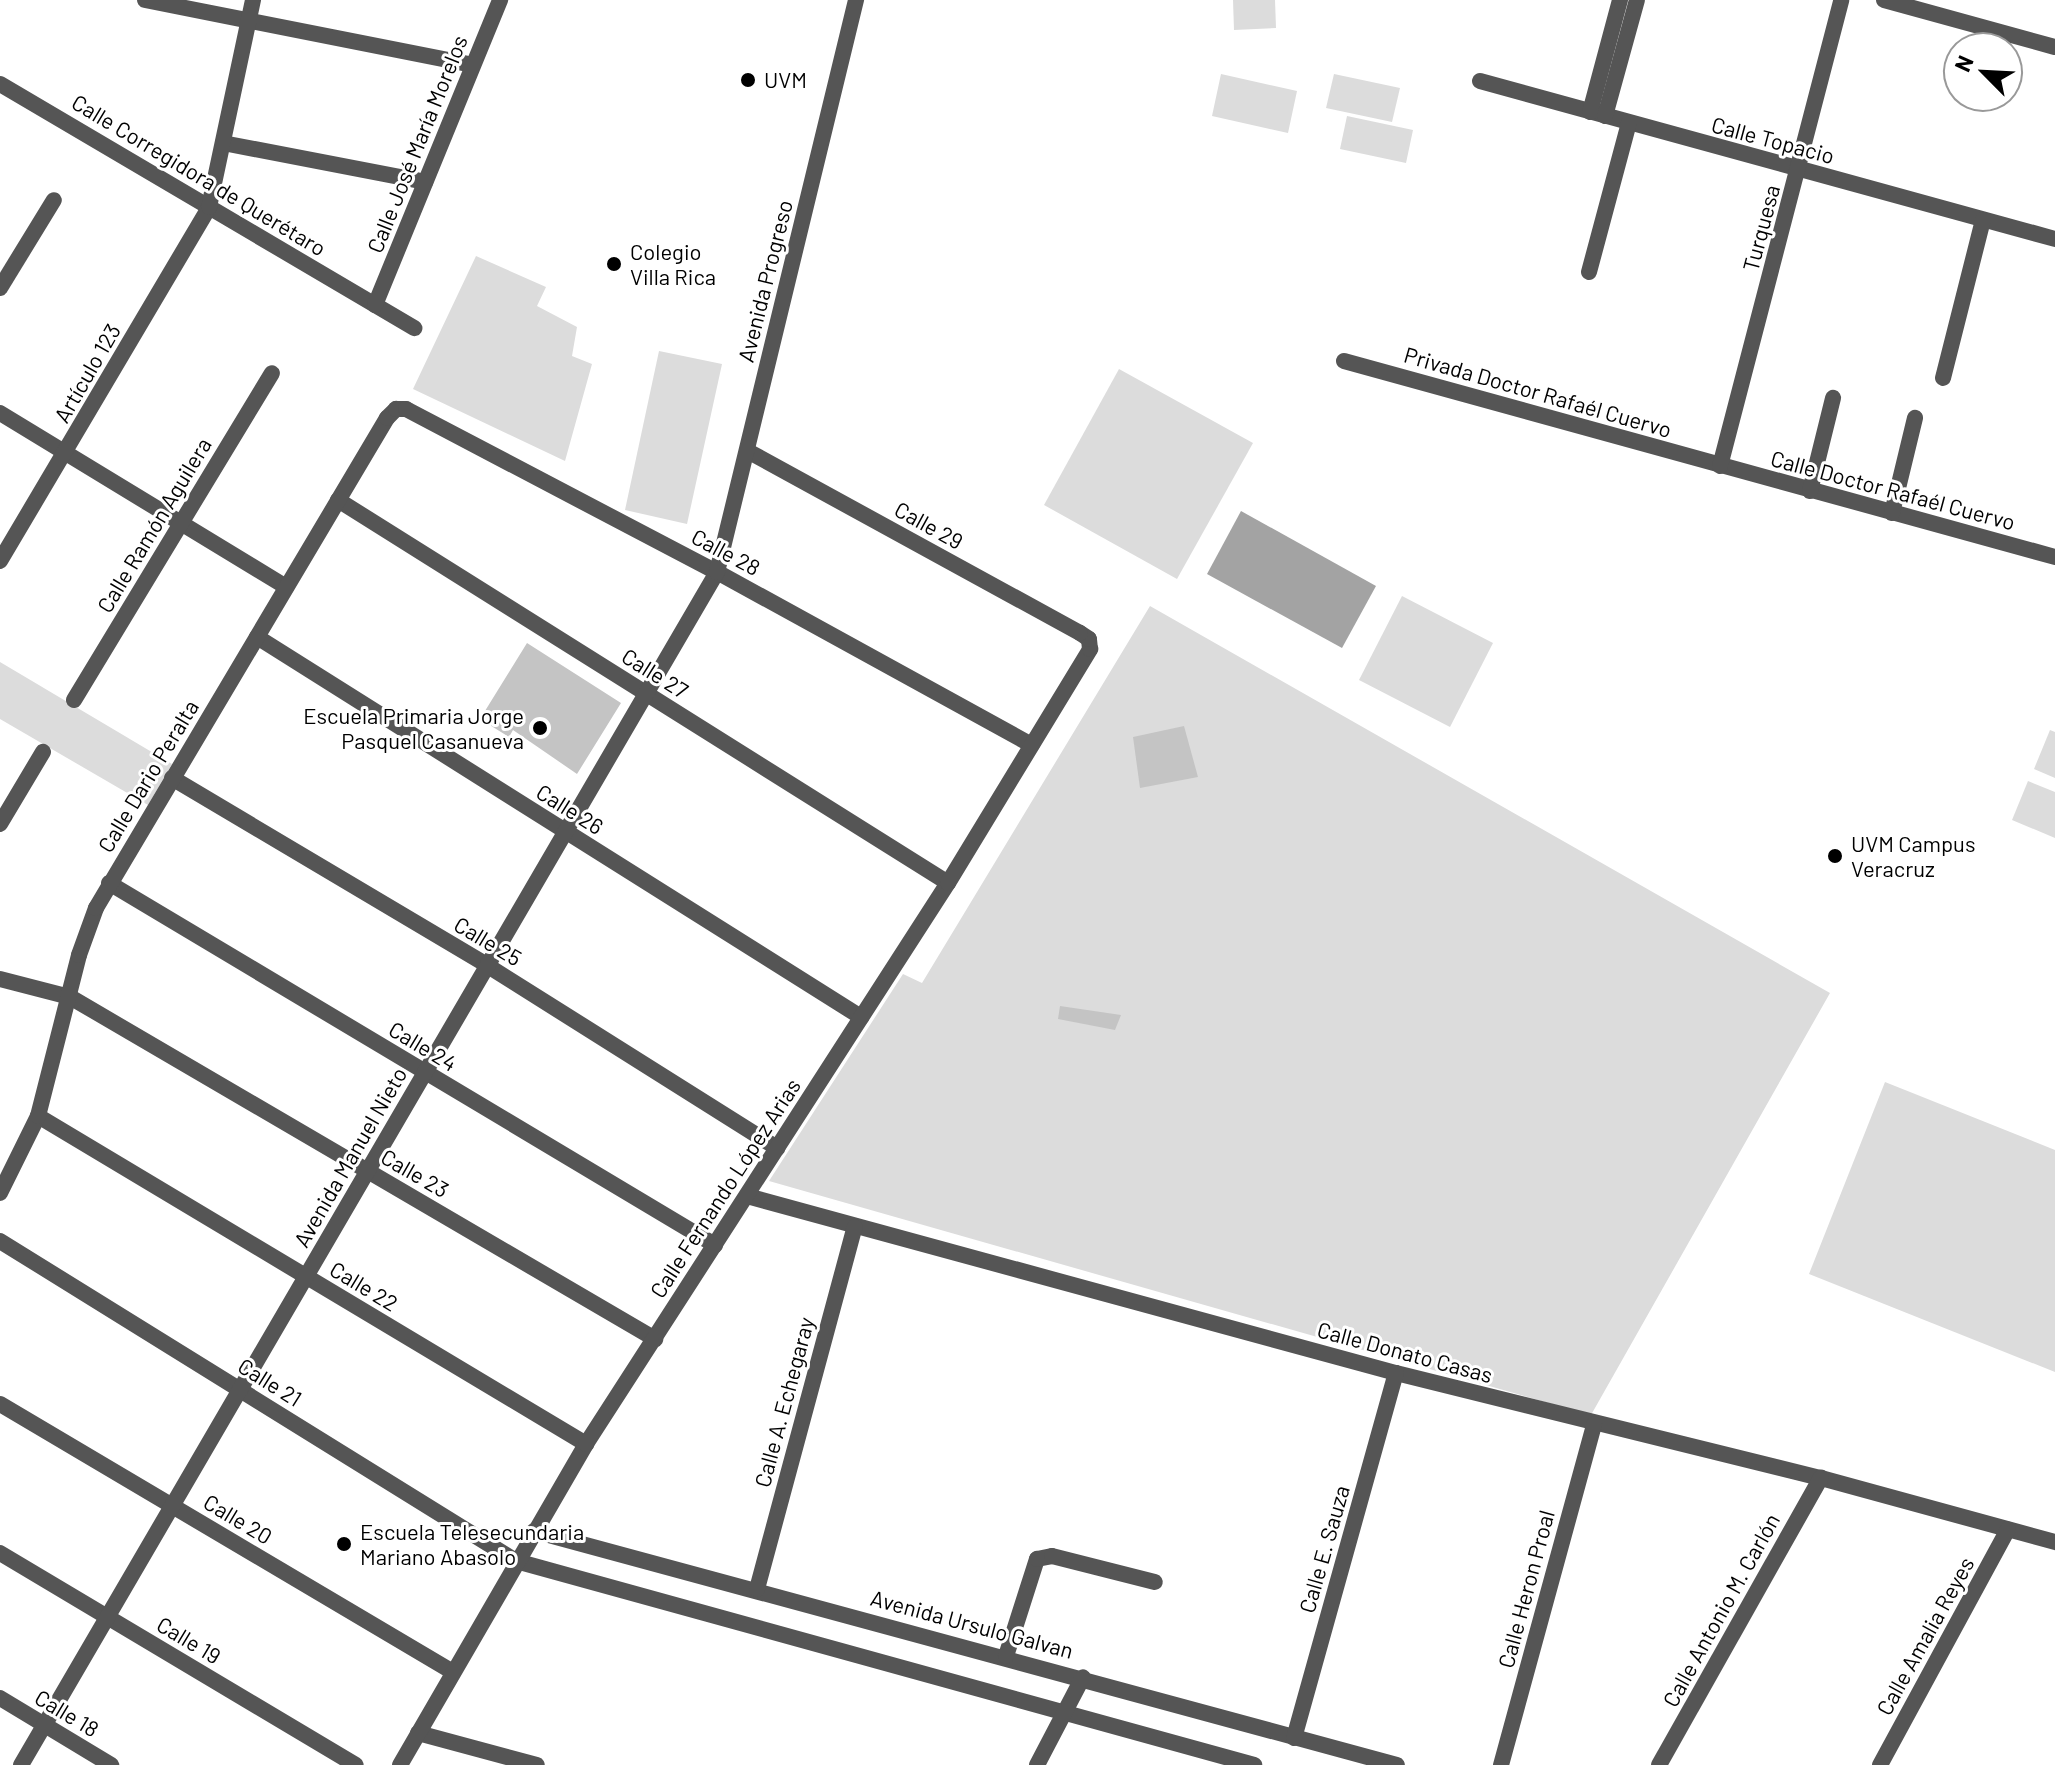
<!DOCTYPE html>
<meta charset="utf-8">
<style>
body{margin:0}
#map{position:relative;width:2055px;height:1765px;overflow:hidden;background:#fff;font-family:Barlow,sans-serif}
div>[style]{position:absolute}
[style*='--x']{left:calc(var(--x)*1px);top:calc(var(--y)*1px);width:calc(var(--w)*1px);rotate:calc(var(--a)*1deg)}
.green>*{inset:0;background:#dcdcdc}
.water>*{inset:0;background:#a3a3a3}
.building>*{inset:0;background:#c4c4c4}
.minor>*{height:16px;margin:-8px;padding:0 8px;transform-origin:8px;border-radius:8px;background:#555}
.tertiary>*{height:16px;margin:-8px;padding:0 8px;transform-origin:8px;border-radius:8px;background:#555}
.dots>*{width:22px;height:22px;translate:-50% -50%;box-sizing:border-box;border:4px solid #fff;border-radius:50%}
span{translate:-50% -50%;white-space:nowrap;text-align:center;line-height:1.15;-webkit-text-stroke:6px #fff;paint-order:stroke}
.poi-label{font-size:22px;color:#000}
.left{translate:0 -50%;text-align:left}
.right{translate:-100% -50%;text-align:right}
.street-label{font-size:22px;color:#000}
.north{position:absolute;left:1943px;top:32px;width:80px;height:80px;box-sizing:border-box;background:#fff;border:2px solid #999;border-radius:50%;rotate:294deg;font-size:22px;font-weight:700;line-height:32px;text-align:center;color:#000}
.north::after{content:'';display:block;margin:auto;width:28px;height:36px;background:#000;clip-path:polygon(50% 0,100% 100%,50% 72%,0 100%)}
</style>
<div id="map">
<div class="green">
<i style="clip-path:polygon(1233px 0,1275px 0,1276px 28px,1234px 30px)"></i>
<i style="clip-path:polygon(1221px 74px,1297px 91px,1288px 133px,1212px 116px)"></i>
<i style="clip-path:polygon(1334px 74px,1400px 88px,1392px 122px,1326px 108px)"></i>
<i style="clip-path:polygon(1347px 116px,1413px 130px,1406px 163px,1340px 149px)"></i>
<i style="clip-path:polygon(476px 256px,546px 287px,537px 306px,577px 327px,572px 356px,592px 364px,565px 461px,413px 389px)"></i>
<i style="clip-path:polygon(659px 351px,722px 364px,687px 524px,625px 510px)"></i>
<i style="clip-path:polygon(1119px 369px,1253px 443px,1177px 579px,1044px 505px)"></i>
<i style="clip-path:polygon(1402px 596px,1493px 643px,1450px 727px,1359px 680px)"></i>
<i style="clip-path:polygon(1150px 606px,1830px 993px,1591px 1415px,769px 1181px,903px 974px,922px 983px)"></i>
<i style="clip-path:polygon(0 662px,172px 764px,148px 805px,0 719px)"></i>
<i style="clip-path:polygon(2050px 730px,2055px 732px,2055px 778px,2034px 769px)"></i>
<i style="clip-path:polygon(2028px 781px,2055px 792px,2055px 838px,2012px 820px)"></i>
<i style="clip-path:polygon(1885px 1082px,2055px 1150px,2055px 1372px,1809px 1274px)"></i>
</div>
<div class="water">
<i style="clip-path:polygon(1241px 511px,1376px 586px,1342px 648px,1207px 574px)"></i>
</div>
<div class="building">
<i style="clip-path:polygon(527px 643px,621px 703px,577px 774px,513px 730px,509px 737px,480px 719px)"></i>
<i style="clip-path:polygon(1184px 726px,1198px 777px,1140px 788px,1133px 737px)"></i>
<i style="clip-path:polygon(1060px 1006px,1121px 1015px,1115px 1030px,1058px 1019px)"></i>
</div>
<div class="minor">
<i style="--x:145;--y:0;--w:334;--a:11.2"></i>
<i style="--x:1884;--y:0;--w:177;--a:15.4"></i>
<i style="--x:1480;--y:81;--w:596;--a:15.36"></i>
<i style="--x:0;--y:84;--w:481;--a:30.5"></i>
<i style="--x:1590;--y:112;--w:116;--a:-75"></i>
<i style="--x:1605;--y:116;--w:120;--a:-74.6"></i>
<i style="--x:223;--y:143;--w:206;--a:10.9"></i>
<i style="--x:1589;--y:272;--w:154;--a:-75"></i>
<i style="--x:0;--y:288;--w:103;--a:-58.5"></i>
<i style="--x:375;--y:305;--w:330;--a:-67.7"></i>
<i style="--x:1344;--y:361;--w:738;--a:15.41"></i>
<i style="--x:1943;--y:378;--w:163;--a:-75.8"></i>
<i style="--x:0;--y:413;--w:335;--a:31.3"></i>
<i style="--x:1720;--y:466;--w:481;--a:-75.4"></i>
<i style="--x:1810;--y:491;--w:96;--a:-76.1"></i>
<i style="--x:338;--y:500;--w:720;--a:32.12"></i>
<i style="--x:1892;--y:513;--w:98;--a:-76.4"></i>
<i style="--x:0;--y:561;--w:411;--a:-59.4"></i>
<i style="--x:209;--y:207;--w:212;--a:-78"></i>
<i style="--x:257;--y:637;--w:714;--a:32.18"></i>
<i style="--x:74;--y:700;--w:382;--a:-58.8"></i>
<i style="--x:172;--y:778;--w:368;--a:30.7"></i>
<i style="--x:488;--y:966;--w:342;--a:32.2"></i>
<i style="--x:0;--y:824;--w:84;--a:-59.2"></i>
<i style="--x:109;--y:883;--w:706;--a:30.85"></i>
<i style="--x:0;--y:979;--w:72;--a:14.4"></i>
<i style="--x:70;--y:997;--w:678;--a:30.31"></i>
<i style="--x:38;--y:1116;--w:639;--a:30.9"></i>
<i style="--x:0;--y:1193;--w:86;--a:-63.7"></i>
<i style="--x:38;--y:1116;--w:166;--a:-75.7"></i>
<i style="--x:79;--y:955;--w:50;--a:-70.1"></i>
<i style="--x:96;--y:908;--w:570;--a:-59.29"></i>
<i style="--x:387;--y:418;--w:13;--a:-45"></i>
<i style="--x:396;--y:409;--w:10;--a:0"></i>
<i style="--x:406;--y:409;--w:351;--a:27.7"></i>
<i style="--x:717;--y:572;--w:359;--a:28.8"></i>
<i style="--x:747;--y:1196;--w:673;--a:15.26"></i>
<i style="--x:1396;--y:1373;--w:438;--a:13.9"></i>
<i style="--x:1821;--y:1478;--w:243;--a:15.3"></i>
<i style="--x:0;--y:1241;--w:607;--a:31.81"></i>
<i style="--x:516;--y:1561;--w:766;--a:15.45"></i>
<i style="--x:0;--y:1404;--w:526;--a:30.61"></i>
<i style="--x:534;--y:1531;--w:894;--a:15.17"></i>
<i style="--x:0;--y:1553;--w:414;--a:30.8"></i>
<i style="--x:757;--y:1589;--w:375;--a:-74.9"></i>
<i style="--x:1006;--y:1656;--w:102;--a:-72.3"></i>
<i style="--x:1037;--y:1559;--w:15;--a:-11"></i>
<i style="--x:1052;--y:1556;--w:106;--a:14.2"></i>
<i style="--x:0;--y:1698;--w:130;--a:31.1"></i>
<i style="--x:418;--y:1733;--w:123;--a:15.1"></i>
<i style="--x:1294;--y:1738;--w:379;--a:-74.4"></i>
<i style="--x:400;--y:1765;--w:371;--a:-59.9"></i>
<i style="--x:586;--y:1444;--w:668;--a:-57.17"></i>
<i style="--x:948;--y:883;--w:274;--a:-58.7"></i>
<i style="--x:1090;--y:649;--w:10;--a:-96"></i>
<i style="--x:1089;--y:639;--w:11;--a:-146"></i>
<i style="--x:1080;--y:633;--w:379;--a:-151.3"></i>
<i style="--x:1037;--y:1765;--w:99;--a:-62.4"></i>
<i style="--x:1501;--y:1765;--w:353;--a:-74.7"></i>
<i style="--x:1659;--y:1765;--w:330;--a:-60.6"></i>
<i style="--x:1880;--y:1765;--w:268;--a:-61.5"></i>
</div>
<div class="tertiary">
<i style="--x:21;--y:1765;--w:1381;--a:-59.74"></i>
<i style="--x:717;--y:572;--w:589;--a:-76.34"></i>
</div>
<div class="dots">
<i style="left:748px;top:80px;background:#000"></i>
<i style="left:614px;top:264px;background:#000"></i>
<i style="left:540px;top:728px;background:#000"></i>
<i style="left:1835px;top:856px;background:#000"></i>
<i style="left:344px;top:1544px;background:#000"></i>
</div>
<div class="poi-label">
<span class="left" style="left:764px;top:80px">UVM</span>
<span class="left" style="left:630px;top:264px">Colegio<br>Villa Rica</span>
<span class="right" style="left:524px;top:728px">Escuela Primaria Jorge<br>Pasquel Casanueva</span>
<span class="left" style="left:1851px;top:856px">UVM Campus<br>Veracruz</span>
<span class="left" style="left:360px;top:1544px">Escuela Telesecundaria<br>Mariano Abasolo</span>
</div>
<div class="street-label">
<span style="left:1773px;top:140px;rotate:15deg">Calle Topacio</span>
<span style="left:417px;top:144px;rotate:-68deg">Calle José María Morelos</span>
<span style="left:199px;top:175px;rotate:31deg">Calle Corregidora de Querétaro</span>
<span style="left:1761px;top:228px;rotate:-75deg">Turquesa</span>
<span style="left:765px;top:281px;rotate:-76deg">Avenida Progreso</span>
<span style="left:87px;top:373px;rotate:-60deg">Artículo 123</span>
<span style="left:1538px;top:392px;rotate:16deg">Privada Doctor Rafaél Cuervo</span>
<span style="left:1893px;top:490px;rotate:15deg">Calle Doctor Rafaél Cuervo</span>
<span style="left:154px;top:525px;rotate:-59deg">Calle Ramón Aguilera</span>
<span style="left:929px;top:525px;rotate:29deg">Calle 29</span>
<span style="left:726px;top:552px;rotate:28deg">Calle 28</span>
<span style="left:655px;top:673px;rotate:32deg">Calle 27</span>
<span style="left:148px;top:776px;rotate:-59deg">Calle Dario Peralta</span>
<span style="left:570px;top:809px;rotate:32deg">Calle 26</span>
<span style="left:488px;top:941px;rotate:31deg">Calle 25</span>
<span style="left:423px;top:1046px;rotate:31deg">Calle 24</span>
<span style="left:350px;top:1157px;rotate:-60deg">Avenida Manuel Nieto</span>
<span style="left:415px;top:1173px;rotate:30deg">Calle 23</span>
<span style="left:725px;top:1188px;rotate:-57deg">Calle Fernando López Arias</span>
<span style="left:364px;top:1286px;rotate:31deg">Calle 22</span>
<span style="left:1405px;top:1352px;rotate:15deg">Calle Donato Casas</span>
<span style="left:270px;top:1382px;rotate:32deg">Calle 21</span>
<span style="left:784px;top:1402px;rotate:-75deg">Calle A. Echegaray</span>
<span style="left:238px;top:1519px;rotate:31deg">Calle 20</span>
<span style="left:1324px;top:1549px;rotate:-74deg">Calle E. Sauza</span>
<span style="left:1526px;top:1589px;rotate:-75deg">Calle Heron Proal</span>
<span style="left:1721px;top:1610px;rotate:-61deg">Calle Antonio M. Carlón</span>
<span style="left:972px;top:1624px;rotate:15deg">Avenida Ursulo Galvan</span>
<span style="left:1925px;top:1636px;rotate:-61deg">Calle Amalia Reyes</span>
<span style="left:189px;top:1640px;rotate:31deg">Calle 19</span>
<span style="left:67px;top:1713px;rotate:31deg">Calle 18</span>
</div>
<div class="north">N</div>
</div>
